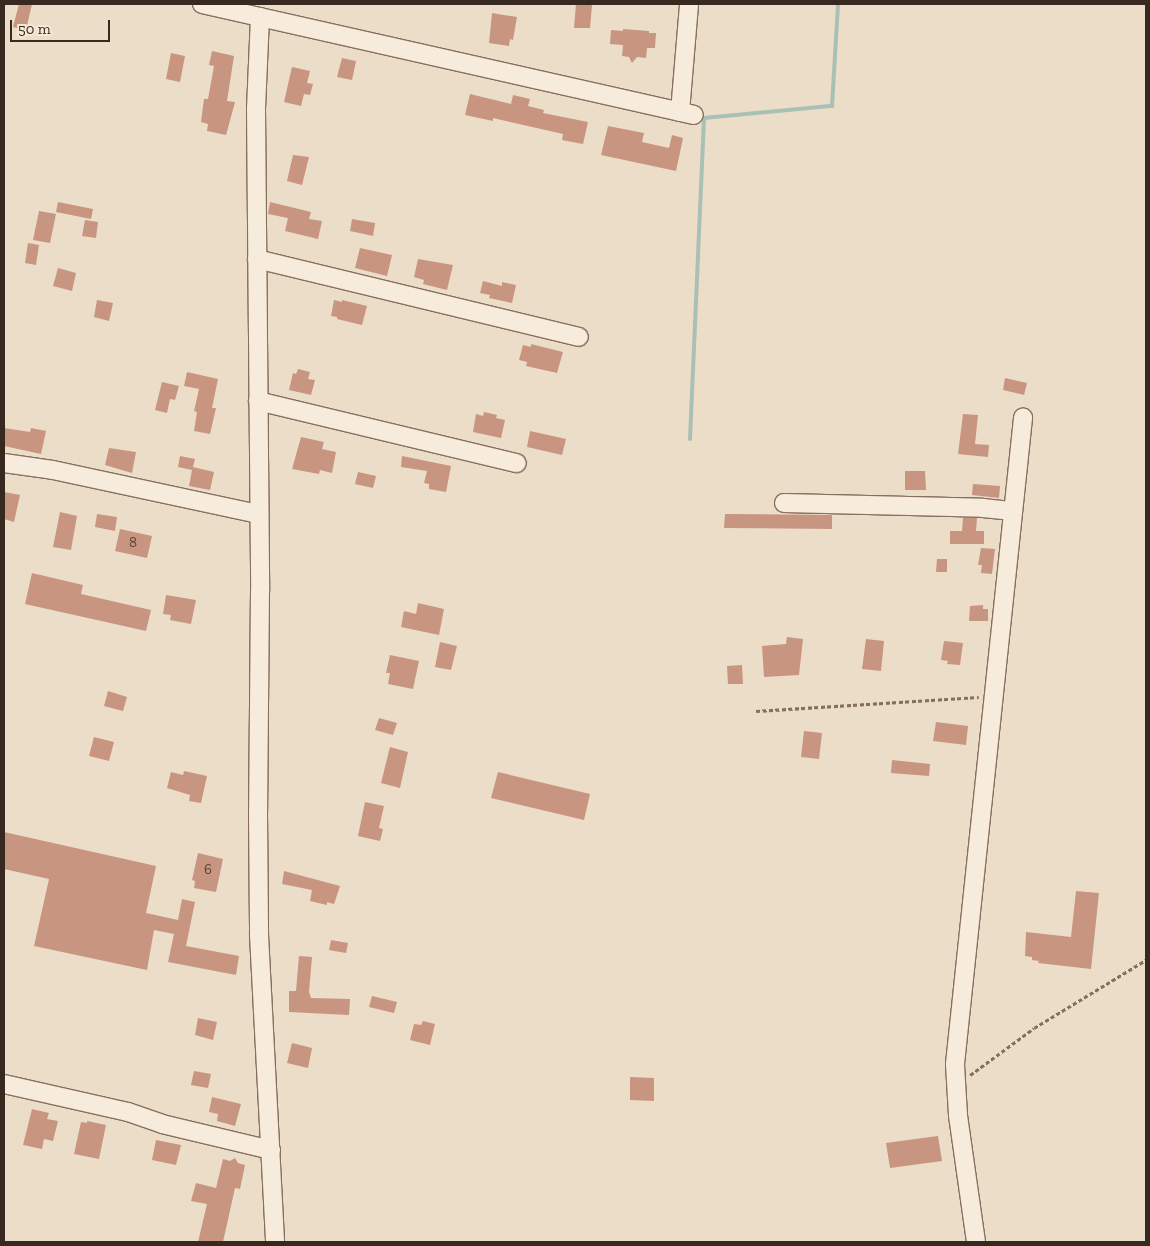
<!DOCTYPE html>
<style>
body{margin:0}
#map{position:relative;width:1150px;height:1246px;overflow:hidden;background:#ecddc8;font-family:"Zilla Slab",serif}
div>[style]{position:absolute}
[style*='--x']{left:calc(var(--x)*1px);top:calc(var(--y)*1px);width:calc(var(--w)*1px);rotate:calc(var(--a)*1deg)}
.stream>*{height:4px;margin:-2px;padding:0 2px;transform-origin:2px;border-radius:2px;background:#a8c0b6}
.building>*{inset:0;background:#c89580}
.path>*{height:2.5px;margin-top:-1.25px;transform-origin:0;background:repeating-linear-gradient(90deg,#876f5e 0 4px,transparent 0 6.5px)}
.roads{filter:drop-shadow(1px 0 #876f5e) drop-shadow(-1px 0 #876f5e) drop-shadow(0 1px #876f5e) drop-shadow(0 -1px #876f5e)}
.minor>*{height:18px;margin:-9px;padding:0 9px;transform-origin:9px;border-radius:9px;background:#f7ebdb}
span{translate:-50% -50%;white-space:nowrap;text-align:center;line-height:1.15;-webkit-text-stroke:4px #f4e8d7;paint-order:stroke}
.number-label{font-size:15px;color:#5c4438}
.number-label span{-webkit-text-stroke-width:0}
.frame{position:absolute;inset:0;border:5px solid #382920;pointer-events:none}
.scale{position:absolute;left:10px;top:20px;width:100px;height:22px;box-sizing:border-box;border:2px solid #382920;border-top:0;padding-left:6px;font-size:15px;line-height:18px;white-space:nowrap;color:#382920;-webkit-text-stroke:4px #f4e8d7;paint-order:stroke}
</style>
<div id="map">
<div class="stream">
<i style="--x:690;--y:439;--w:321;--a:-87.5"></i>
<i style="--x:704;--y:118;--w:129;--a:-5.4"></i>
<i style="--x:832;--y:106;--w:102;--a:-86.6"></i>
</div>
<div class="building">
<i style="clip-path:polygon(19px 4px,32px 4px,26px 30px,13px 27px)"></i>
<i style="clip-path:polygon(576px 4px,592px 5px,590px 28px,574px 28px)"></i>
<i style="clip-path:polygon(492px 13px,517px 17px,513px 40px,510px 39px,509px 46px,489px 43px)"></i>
<i style="clip-path:polygon(623px 29px,649px 31px,649px 33px,656px 33px,655px 48px,647px 48px,646px 58px,637px 57px,632px 63px,629px 57px,622px 56px,623px 45px,610px 44px,611px 30px,623px 31px)"></i>
<i style="clip-path:polygon(212px 51px,234px 56px,227px 101px,235px 102px,226px 135px,207px 131px,208px 124px,201px 122px,204px 99px,208px 99px,214px 66px,209px 65px)"></i>
<i style="clip-path:polygon(171px 53px,185px 56px,180px 82px,166px 79px)"></i>
<i style="clip-path:polygon(342px 58px,356px 61px,352px 80px,337px 77px)"></i>
<i style="clip-path:polygon(292px 67px,310px 71px,307px 83px,313px 84px,310px 95px,304px 94px,301px 106px,284px 102px)"></i>
<i style="clip-path:polygon(470px 94px,511px 104px,513px 95px,530px 99px,528px 106px,544px 110px,543px 113px,588px 122px,583px 144px,562px 140px,563px 134px,493px 118px,493px 121px,465px 115px)"></i>
<i style="clip-path:polygon(608px 126px,644px 133px,642px 142px,669px 148px,672px 135px,683px 138px,676px 171px,601px 155px)"></i>
<i style="clip-path:polygon(293px 155px,309px 157px,302px 185px,287px 181px)"></i>
<i style="clip-path:polygon(58px 202px,93px 209px,91px 219px,56px 212px)"></i>
<i style="clip-path:polygon(270px 202px,311px 212px,309px 219px,322px 221px,318px 239px,285px 231px,288px 218px,268px 214px)"></i>
<i style="clip-path:polygon(39px 211px,56px 214px,50px 243px,33px 240px)"></i>
<i style="clip-path:polygon(352px 219px,375px 223px,373px 236px,350px 231px)"></i>
<i style="clip-path:polygon(85px 220px,98px 222px,96px 238px,82px 236px)"></i>
<i style="clip-path:polygon(28px 243px,39px 245px,36px 265px,25px 263px)"></i>
<i style="clip-path:polygon(360px 248px,392px 255px,387px 276px,355px 268px)"></i>
<i style="clip-path:polygon(418px 259px,453px 265px,447px 290px,423px 284px,424px 280px,414px 277px)"></i>
<i style="clip-path:polygon(58px 268px,76px 273px,72px 291px,53px 286px)"></i>
<i style="clip-path:polygon(483px 281px,502px 286px,502px 282px,516px 285px,512px 303px,489px 298px,490px 295px,480px 293px)"></i>
<i style="clip-path:polygon(97px 300px,113px 303px,109px 321px,94px 317px)"></i>
<i style="clip-path:polygon(334px 300px,342px 302px,342px 300px,367px 306px,362px 325px,337px 319px,337px 317px,331px 316px)"></i>
<i style="clip-path:polygon(531px 344px,563px 352px,557px 373px,526px 366px,527px 362px,519px 360px,523px 345px,531px 347px)"></i>
<i style="clip-path:polygon(298px 369px,310px 372px,308px 379px,315px 380px,311px 395px,289px 390px,293px 373px,296px 374px)"></i>
<i style="clip-path:polygon(187px 372px,218px 379px,212px 408px,216px 408px,210px 434px,194px 431px,197px 412px,194px 411px,199px 389px,184px 386px)"></i>
<i style="clip-path:polygon(1005px 378px,1027px 383px,1024px 395px,1003px 390px)"></i>
<i style="clip-path:polygon(162px 382px,179px 386px,175px 400px,170px 399px,167px 413px,155px 410px)"></i>
<i style="clip-path:polygon(484px 412px,497px 415px,496px 418px,505px 420px,501px 438px,473px 432px,476px 414px,483px 416px)"></i>
<i style="clip-path:polygon(963px 414px,978px 415px,975px 444px,989px 445px,988px 457px,958px 454px)"></i>
<i style="clip-path:polygon(4px 428px,30px 432px,31px 428px,46px 431px,41px 454px,4px 446px)"></i>
<i style="clip-path:polygon(530px 431px,566px 439px,562px 455px,527px 447px)"></i>
<i style="clip-path:polygon(301px 437px,324px 442px,322px 449px,336px 452px,332px 473px,320px 470px,319px 474px,292px 469px)"></i>
<i style="clip-path:polygon(109px 448px,136px 452px,132px 473px,105px 465px)"></i>
<i style="clip-path:polygon(180px 456px,195px 459px,193px 467px,214px 472px,210px 490px,189px 486px,192px 470px,178px 467px)"></i>
<i style="clip-path:polygon(402px 456px,451px 466px,446px 492px,429px 489px,429px 484px,424px 483px,427px 471px,401px 467px)"></i>
<i style="clip-path:polygon(905px 471px,925px 471px,926px 490px,905px 490px)"></i>
<i style="clip-path:polygon(358px 472px,376px 476px,373px 488px,355px 484px)"></i>
<i style="clip-path:polygon(973px 484px,1000px 486px,999px 498px,972px 495px)"></i>
<i style="clip-path:polygon(4px 492px,20px 495px,14px 522px,4px 519px)"></i>
<i style="clip-path:polygon(60px 512px,77px 516px,71px 550px,53px 547px)"></i>
<i style="clip-path:polygon(97px 514px,117px 517px,115px 531px,95px 527px)"></i>
<i style="clip-path:polygon(725px 514px,832px 515px,832px 529px,724px 528px)"></i>
<i style="clip-path:polygon(963px 518px,977px 518px,976px 531px,984px 531px,984px 544px,950px 544px,950px 531px,962px 531px)"></i>
<i style="clip-path:polygon(120px 529px,152px 536px,147px 558px,115px 551px)"></i>
<i style="clip-path:polygon(981px 548px,995px 549px,992px 574px,981px 573px,982px 565px,978px 565px)"></i>
<i style="clip-path:polygon(937px 559px,947px 559px,947px 572px,936px 572px)"></i>
<i style="clip-path:polygon(32px 573px,83px 585px,81px 594px,151px 610px,146px 631px,25px 604px)"></i>
<i style="clip-path:polygon(166px 595px,196px 600px,191px 624px,170px 620px,171px 615px,163px 614px)"></i>
<i style="clip-path:polygon(418px 603px,444px 609px,439px 635px,401px 627px,404px 611px,416px 614px)"></i>
<i style="clip-path:polygon(983px 605px,983px 609px,988px 609px,988px 621px,969px 621px,970px 606px)"></i>
<i style="clip-path:polygon(787px 637px,803px 639px,799px 675px,764px 677px,762px 646px,786px 644px)"></i>
<i style="clip-path:polygon(866px 639px,884px 641px,881px 671px,862px 669px)"></i>
<i style="clip-path:polygon(944px 641px,963px 643px,960px 665px,947px 664px,948px 661px,941px 660px)"></i>
<i style="clip-path:polygon(440px 642px,457px 646px,451px 670px,435px 667px)"></i>
<i style="clip-path:polygon(390px 655px,419px 661px,413px 689px,388px 684px,390px 673px,386px 673px)"></i>
<i style="clip-path:polygon(742px 665px,743px 684px,728px 684px,727px 666px)"></i>
<i style="clip-path:polygon(108px 691px,127px 697px,123px 711px,104px 706px)"></i>
<i style="clip-path:polygon(379px 718px,397px 723px,393px 735px,375px 730px)"></i>
<i style="clip-path:polygon(936px 722px,968px 726px,966px 745px,933px 741px)"></i>
<i style="clip-path:polygon(804px 731px,822px 733px,819px 759px,801px 757px)"></i>
<i style="clip-path:polygon(94px 737px,114px 742px,109px 761px,89px 756px)"></i>
<i style="clip-path:polygon(390px 747px,408px 752px,400px 788px,381px 783px)"></i>
<i style="clip-path:polygon(892px 760px,930px 764px,929px 776px,891px 773px)"></i>
<i style="clip-path:polygon(184px 771px,207px 776px,201px 803px,189px 801px,190px 795px,167px 788px,171px 772px,183px 775px)"></i>
<i style="clip-path:polygon(498px 772px,590px 794px,584px 820px,491px 798px)"></i>
<i style="clip-path:polygon(365px 802px,384px 806px,379px 828px,383px 829px,380px 841px,358px 836px)"></i>
<i style="clip-path:polygon(4px 832px,156px 866px,146px 913px,178px 920px,182px 899px,195px 902px,186px 946px,239px 956px,236px 975px,168px 962px,174px 934px,154px 930px,147px 970px,34px 946px,49px 879px,4px 869px)"></i>
<i style="clip-path:polygon(198px 853px,223px 859px,216px 892px,194px 888px,195px 881px,192px 880px)"></i>
<i style="clip-path:polygon(284px 871px,340px 886px,334px 904px,327px 902px,327px 905px,310px 901px,312px 890px,282px 884px)"></i>
<i style="clip-path:polygon(1076px 891px,1099px 893px,1091px 969px,1038px 963px,1039px 961px,1032px 960px,1032px 957px,1025px 956px,1026px 932px,1071px 937px)"></i>
<i style="clip-path:polygon(331px 940px,348px 943px,346px 953px,329px 950px)"></i>
<i style="clip-path:polygon(299px 956px,312px 957px,309px 992px,311px 998px,350px 999px,349px 1015px,289px 1012px,289px 991px,296px 991px)"></i>
<i style="clip-path:polygon(372px 996px,397px 1002px,394px 1013px,369px 1007px)"></i>
<i style="clip-path:polygon(198px 1018px,217px 1022px,213px 1040px,195px 1035px)"></i>
<i style="clip-path:polygon(423px 1021px,435px 1024px,430px 1045px,410px 1040px,414px 1024px,421px 1025px)"></i>
<i style="clip-path:polygon(292px 1043px,312px 1048px,308px 1068px,287px 1063px)"></i>
<i style="clip-path:polygon(194px 1071px,211px 1074px,208px 1088px,191px 1085px)"></i>
<i style="clip-path:polygon(630px 1077px,654px 1078px,654px 1101px,630px 1100px)"></i>
<i style="clip-path:polygon(212px 1097px,241px 1104px,235px 1126px,217px 1121px,218px 1114px,209px 1112px)"></i>
<i style="clip-path:polygon(32px 1109px,49px 1113px,47px 1119px,58px 1121px,53px 1141px,44px 1139px,42px 1149px,23px 1145px)"></i>
<i style="clip-path:polygon(87px 1121px,106px 1125px,99px 1159px,74px 1154px,81px 1122px,87px 1123px)"></i>
<i style="clip-path:polygon(938px 1136px,942px 1161px,890px 1168px,886px 1143px)"></i>
<i style="clip-path:polygon(156px 1140px,181px 1145px,176px 1165px,152px 1160px)"></i>
<i style="clip-path:polygon(235px 1158px,238px 1163px,245px 1165px,240px 1189px,235px 1188px,223px 1242px,198px 1242px,207px 1204px,191px 1201px,196px 1183px,216px 1188px,223px 1159px,230px 1161px)"></i>
</div>
<div class="path">
<i style="--x:756;--y:711;--w:223;--a:-3.6"></i>
<i style="--x:970;--y:1075;--w:79;--a:-36.3"></i>
<i style="--x:1034;--y:1028;--w:131;--a:-31.3"></i>
</div>
<div class="roads">
<div class="minor">
<i style="--x:202;--y:4;--w:504;--a:12.71"></i>
<i style="--x:260;--y:17;--w:92;--a:92.5"></i>
<i style="--x:256;--y:109;--w:482;--a:89.5"></i>
<i style="--x:260;--y:591;--w:222;--a:90.5"></i>
<i style="--x:258;--y:813;--w:122;--a:89.5"></i>
<i style="--x:259;--y:935;--w:307;--a:87"></i>
<i style="--x:680;--y:112;--w:108;--a:-85.2"></i>
<i style="--x:257;--y:259;--w:331;--a:13.6"></i>
<i style="--x:258;--y:401;--w:266;--a:13.5"></i>
<i style="--x:4;--y:463;--w:49;--a:8.1"></i>
<i style="--x:53;--y:470;--w:211;--a:12.1"></i>
<i style="--x:784;--y:503;--w:199;--a:1.4"></i>
<i style="--x:983;--y:508;--w:30;--a:6"></i>
<i style="--x:4;--y:1084;--w:127;--a:12.7"></i>
<i style="--x:128;--y:1112;--w:36;--a:19"></i>
<i style="--x:162;--y:1124;--w:112;--a:13.4"></i>
<i style="--x:976;--y:1242;--w:128;--a:-98.1"></i>
<i style="--x:958;--y:1115;--w:51;--a:-93.4"></i>
<i style="--x:955;--y:1064;--w:650;--a:-83.99"></i>
</div>
</div>
<div class="number-label">
<span style="left:133px;top:543px">8</span>
<span style="left:208px;top:870px">6</span>
</div>
<div class="frame"></div>
<div class="scale">50 m</div>
</div>
